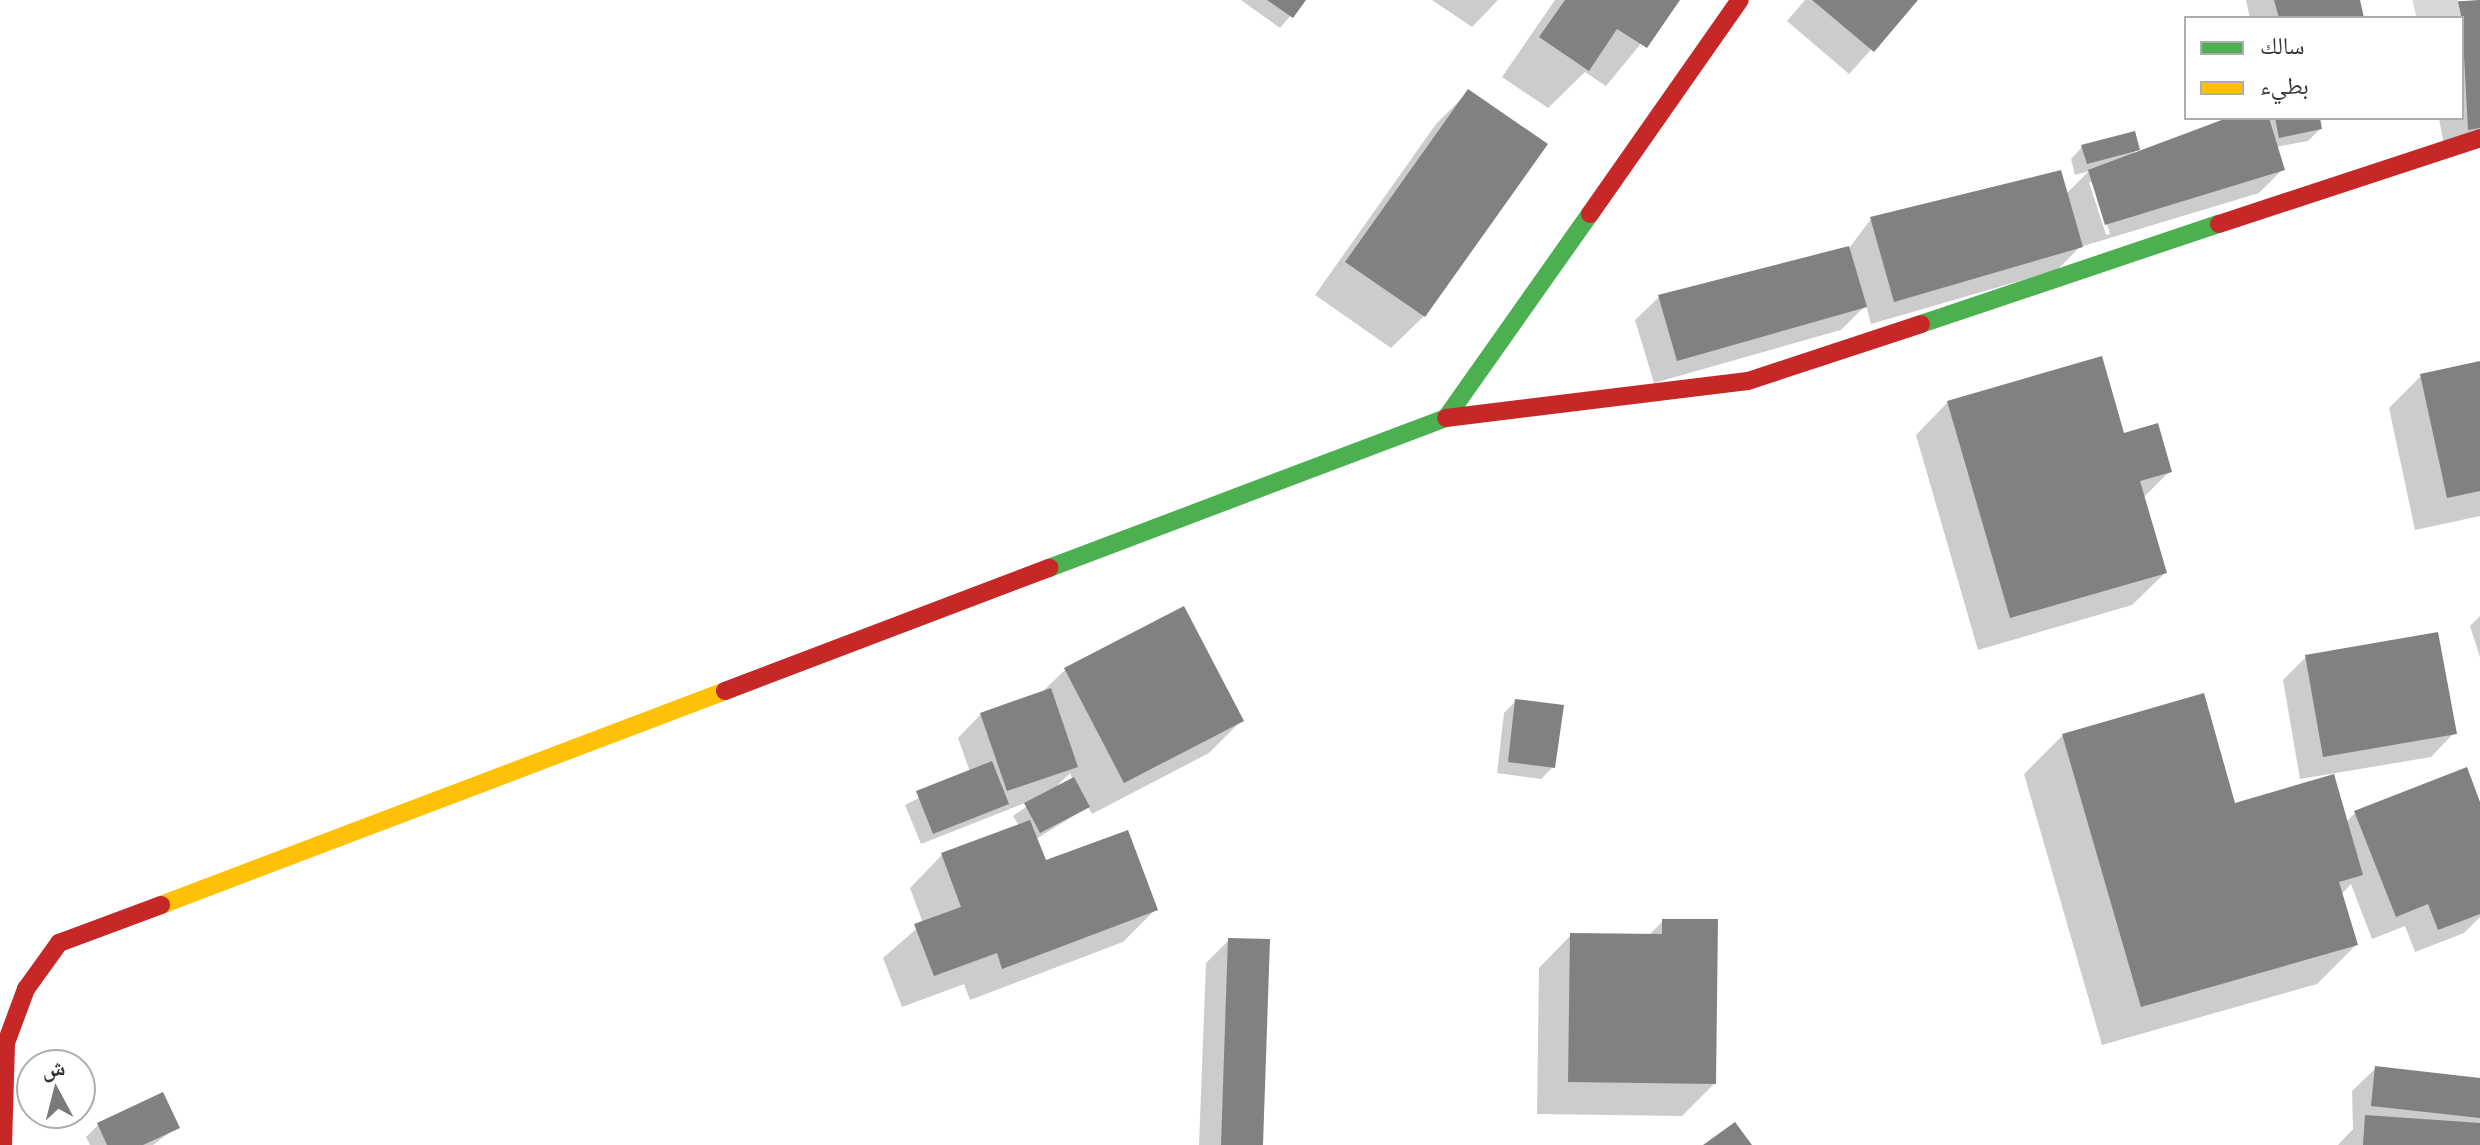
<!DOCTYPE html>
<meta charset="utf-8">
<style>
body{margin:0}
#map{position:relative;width:2480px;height:1145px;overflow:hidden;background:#fff;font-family:Barlow,"Noto Naskh Arabic",sans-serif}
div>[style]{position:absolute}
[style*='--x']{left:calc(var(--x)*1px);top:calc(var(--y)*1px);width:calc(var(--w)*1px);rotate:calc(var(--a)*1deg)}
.shadow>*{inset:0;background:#0003}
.building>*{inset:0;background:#818181}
.street>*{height:44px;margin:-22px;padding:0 22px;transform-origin:22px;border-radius:22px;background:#d7d7d7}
.fast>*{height:18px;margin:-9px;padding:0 9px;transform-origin:9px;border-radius:9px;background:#4caf50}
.slow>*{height:18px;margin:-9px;padding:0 9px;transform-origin:9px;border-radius:9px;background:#ffc107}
.jam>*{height:18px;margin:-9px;padding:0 9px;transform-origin:9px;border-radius:9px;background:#c62828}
span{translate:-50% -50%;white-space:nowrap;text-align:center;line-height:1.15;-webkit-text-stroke:8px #fff;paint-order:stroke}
.legend{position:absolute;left:2184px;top:16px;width:280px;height:104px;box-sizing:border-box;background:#fff;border:2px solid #adadad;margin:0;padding:10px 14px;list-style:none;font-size:24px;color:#333}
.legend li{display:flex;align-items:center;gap:16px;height:40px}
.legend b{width:40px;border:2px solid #adadad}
.north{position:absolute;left:16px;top:1049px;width:80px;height:80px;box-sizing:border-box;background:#fff;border:2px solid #adadad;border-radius:50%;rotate:353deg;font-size:22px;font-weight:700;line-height:32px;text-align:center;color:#333}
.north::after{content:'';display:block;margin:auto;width:28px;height:36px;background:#7a7a7a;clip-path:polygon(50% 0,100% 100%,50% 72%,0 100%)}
</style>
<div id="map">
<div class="shadow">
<i style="clip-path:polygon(1241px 0,1304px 0,1280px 28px)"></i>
<i style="clip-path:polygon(1432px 0,1498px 0,1472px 27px)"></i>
<i style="clip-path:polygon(1555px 0,1677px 0,1606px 86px,1585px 72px,1548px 108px,1502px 77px)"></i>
<i style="clip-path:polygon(1805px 0,1916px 0,1849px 74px,1787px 21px)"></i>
<i style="clip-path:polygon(2246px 0,2358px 0,2362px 18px,2250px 18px)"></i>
<i style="clip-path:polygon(2480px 0,2480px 147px,2445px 152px,2439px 118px,2462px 118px,2462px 18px,2447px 4px)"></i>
<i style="clip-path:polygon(1469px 91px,1424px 316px,1391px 348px,1315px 295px,1436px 124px)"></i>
<i style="clip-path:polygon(evenodd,2238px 118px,2318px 118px,2320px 129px,2308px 141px,2275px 147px,2282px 170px,2259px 193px,2080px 247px,2057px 270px,1871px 324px,1866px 305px,1841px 330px,1654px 383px,1635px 320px,1659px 297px,1849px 248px,1871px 219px,2066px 194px,2089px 171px,2075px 175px,2071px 159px,2082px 147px,2137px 149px,2130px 157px,2238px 118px,2089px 182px,2094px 182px,2110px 234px,2106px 235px,2089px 182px)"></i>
<i style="clip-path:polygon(2480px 363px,2480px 516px,2415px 530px,2389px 408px,2421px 376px)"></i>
<i style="clip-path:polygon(1948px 402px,2123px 436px,2170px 471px,2143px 498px,2165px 573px,2132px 605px,1978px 650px,1916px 435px)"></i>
<i style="clip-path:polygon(evenodd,1183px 608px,1242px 720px,1209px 753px,1092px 814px,1088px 807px,1036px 839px,1045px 863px,1155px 910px,1123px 942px,970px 1000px,964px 984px,902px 1007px,883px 958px,923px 923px,910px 888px,942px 855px,1019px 826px,1013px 816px,1040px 797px,921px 844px,905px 805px,970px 772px,958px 738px,981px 714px,1040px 694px,1065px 670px,1183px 608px,1070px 773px,1073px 780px,1054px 789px,1070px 773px)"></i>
<i style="clip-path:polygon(2480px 616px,2480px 657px,2470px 626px)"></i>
<i style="clip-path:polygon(2306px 657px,2454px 733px,2431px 757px,2300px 779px,2283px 680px)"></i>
<i style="clip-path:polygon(1516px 701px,1553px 767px,1541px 779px,1497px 773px,1504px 713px)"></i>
<i style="clip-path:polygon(2063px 735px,2234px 805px,2346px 822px,2355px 813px,2480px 807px,2480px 917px,2464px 933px,2415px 952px,2405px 926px,2372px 939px,2351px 884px,2341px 895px,2356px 945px,2317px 984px,2102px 1045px,2024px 774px)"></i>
<i style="clip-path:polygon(1663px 921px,1714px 1084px,1682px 1116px,1537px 1114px,1539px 968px,1571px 935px,1648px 936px)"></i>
<i style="clip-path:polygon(1229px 940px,1261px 1145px,1199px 1145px,1206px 963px)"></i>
<i style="clip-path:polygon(2376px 1068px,2480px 1080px,2480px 1145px,2338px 1145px,2353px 1129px,2352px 1091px)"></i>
<i style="clip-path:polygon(98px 1125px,177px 1127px,153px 1145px,90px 1145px,86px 1137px)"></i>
</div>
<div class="building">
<i style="clip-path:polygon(1267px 0,1306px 0,1293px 18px)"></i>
<i style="clip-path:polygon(1565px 0,1680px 0,1647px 48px,1617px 29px,1589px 71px,1539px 37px)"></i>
<i style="clip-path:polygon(1812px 0,1918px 0,1874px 52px)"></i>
<i style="clip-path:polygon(2274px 0,2360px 0,2364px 18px,2279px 18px)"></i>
<i style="clip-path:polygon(2480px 0,2480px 128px,2468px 130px,2462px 18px,2449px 18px,2447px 2px)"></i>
<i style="clip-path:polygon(1468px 89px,1548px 144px,1425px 317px,1345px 262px)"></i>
<i style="clip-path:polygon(2227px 118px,2269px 118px,2285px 170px,2105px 225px,2088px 170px)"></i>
<i style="clip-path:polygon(2275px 118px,2320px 118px,2322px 129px,2279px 138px)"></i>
<i style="clip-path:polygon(2135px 131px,2140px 150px,2087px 164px,2081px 145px)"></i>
<i style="clip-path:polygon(2061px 170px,2083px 247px,1894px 302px,1870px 217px)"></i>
<i style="clip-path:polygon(1849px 246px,1867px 307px,1677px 361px,1658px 295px)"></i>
<i style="clip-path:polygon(2102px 356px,2124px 433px,2158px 423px,2172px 472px,2140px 481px,2167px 573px,2010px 618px,1947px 401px)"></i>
<i style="clip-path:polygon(2480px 361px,2480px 491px,2447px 498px,2420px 374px)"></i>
<i style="clip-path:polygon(1184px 606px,1244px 721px,1124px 783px,1064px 668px)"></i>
<i style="clip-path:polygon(2438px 632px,2457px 734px,2323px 757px,2305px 655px)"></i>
<i style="clip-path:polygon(1051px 688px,1078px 767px,1007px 791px,980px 713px)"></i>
<i style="clip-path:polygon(2204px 693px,2235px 803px,2334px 774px,2363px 875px,2339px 882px,2358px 945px,2141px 1007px,2062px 734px)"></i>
<i style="clip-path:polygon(1515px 699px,1564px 705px,1555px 768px,1508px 762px)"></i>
<i style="clip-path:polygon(992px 761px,1009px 804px,933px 834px,916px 791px)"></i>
<i style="clip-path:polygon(2467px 767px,2480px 802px,2480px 914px,2438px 930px,2428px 904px,2396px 917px,2354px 811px)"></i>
<i style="clip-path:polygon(1074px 777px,1090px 807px,1040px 833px,1024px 803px)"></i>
<i style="clip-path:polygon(1030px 820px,1046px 860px,1128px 830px,1158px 910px,1002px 969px,997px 953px,934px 976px,914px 924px,961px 907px,941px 853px)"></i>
<i style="clip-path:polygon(1662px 919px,1718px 919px,1716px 1084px,1568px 1082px,1570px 933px,1662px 934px)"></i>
<i style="clip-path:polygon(1228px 938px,1270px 939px,1263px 1145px,1221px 1145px)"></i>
<i style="clip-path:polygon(2375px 1066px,2480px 1078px,2480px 1118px,2371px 1106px)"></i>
<i style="clip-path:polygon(163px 1092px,180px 1128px,143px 1145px,107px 1145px,97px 1123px)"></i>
<i style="clip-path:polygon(2365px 1115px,2480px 1123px,2480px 1145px,2363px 1145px)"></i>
<i style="clip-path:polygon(1735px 1122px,1752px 1145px,1703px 1145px)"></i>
</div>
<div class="street">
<i style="--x:2435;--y:0;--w:18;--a:77"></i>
</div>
<div class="fast">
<i style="--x:1921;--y:324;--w:314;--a:-18.6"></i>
<i style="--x:1049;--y:568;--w:424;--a:-20.7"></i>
<i style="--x:1446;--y:418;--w:250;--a:-54.8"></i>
</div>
<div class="slow">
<i style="--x:161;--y:905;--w:603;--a:-20.78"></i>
</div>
<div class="jam">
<i style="--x:1590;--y:214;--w:261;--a:-55"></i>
<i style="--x:2219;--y:224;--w:275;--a:-18.2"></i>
<i style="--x:1446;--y:418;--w:304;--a:-7"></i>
<i style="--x:1748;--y:381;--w:182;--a:-18.2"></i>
<i style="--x:725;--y:691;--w:347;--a:-20.8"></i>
<i style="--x:3;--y:1145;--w:102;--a:-88.3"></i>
<i style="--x:6;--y:1043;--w:58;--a:-69.7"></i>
<i style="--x:26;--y:989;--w:57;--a:-54.3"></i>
<i style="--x:59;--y:943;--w:109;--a:-20.4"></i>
</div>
<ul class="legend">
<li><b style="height:10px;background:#4caf50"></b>سالك</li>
<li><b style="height:10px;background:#ffc107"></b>بطيء</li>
</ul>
<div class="north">ش</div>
</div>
